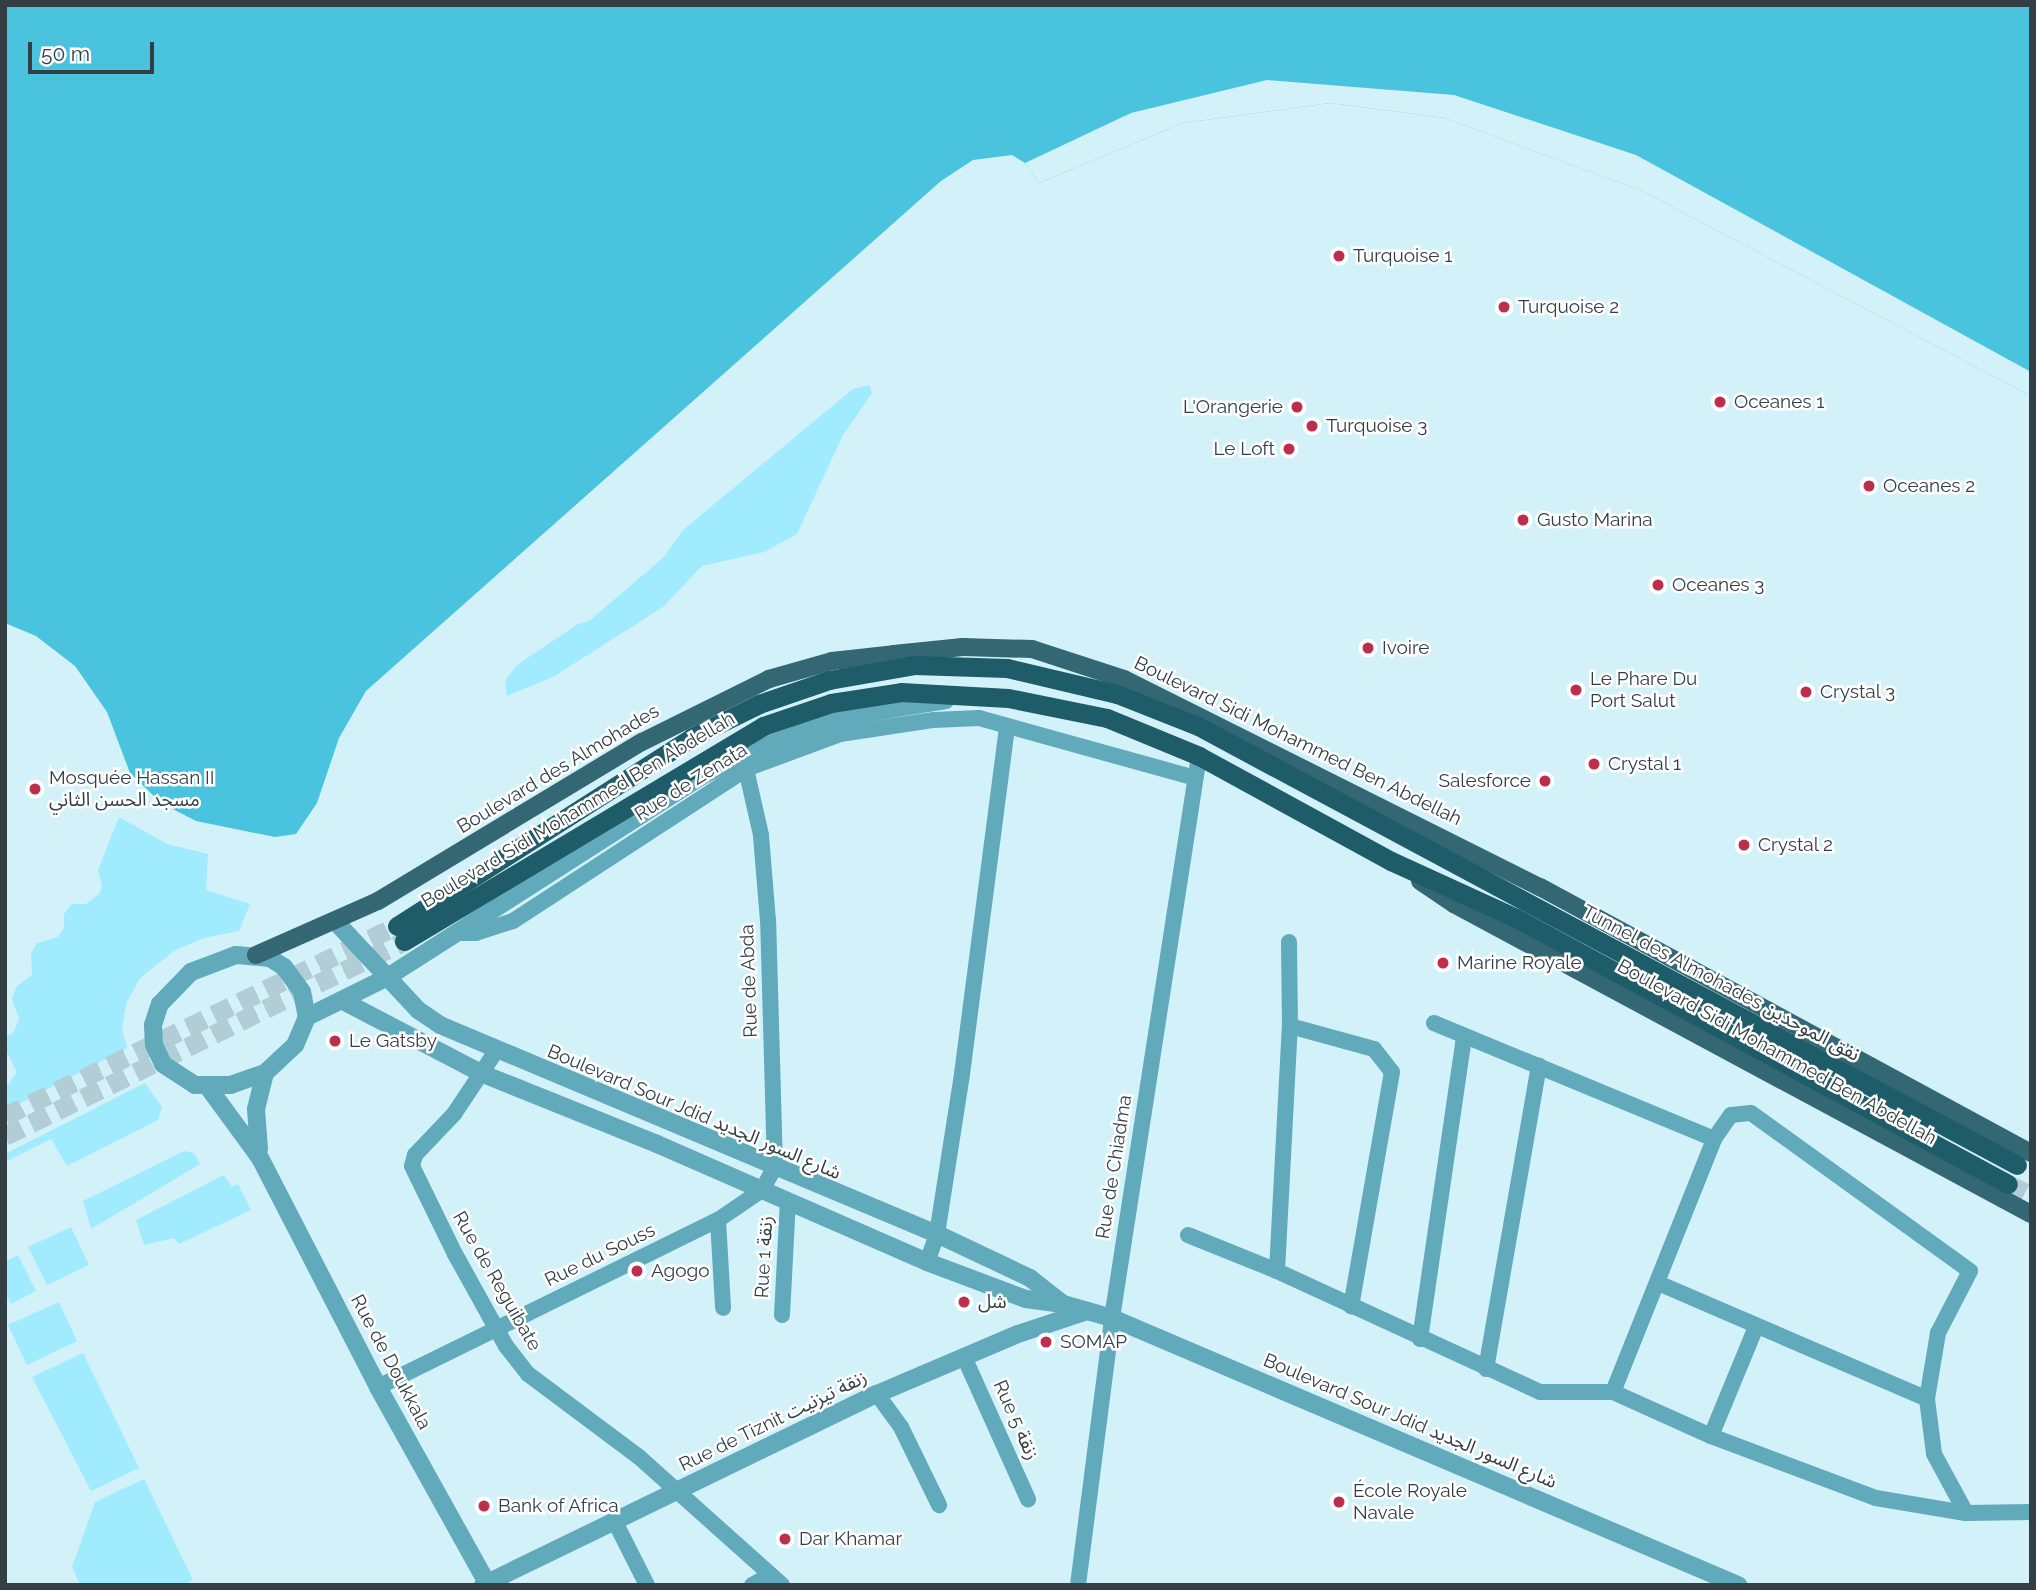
<!DOCTYPE html>
<meta charset="utf-8">
<style>
body{margin:0}
#map{position:relative;width:2036px;height:1590px;overflow:hidden;background:#d2f1f9;font-family:Raleway,"Noto Sans Arabic",sans-serif}
div>[style]{position:absolute}
[style*='--x']{left:calc(var(--x)*1px);top:calc(var(--y)*1px);width:calc(var(--w)*1px);rotate:calc(var(--a)*1deg)}
.green>*{inset:0;background:#a0ebfe}
.water>*{inset:0;background:#4ac3de}
.pier>*{inset:0;background:#d2f1f9}
.trunk-tunnel>*{height:19px;margin-top:-9.5px;transform-origin:0;background:repeating-linear-gradient(90deg,#b2cdd5 0 19px,transparent 0 29px)}
.minor>*{height:16px;margin:-8px;padding:0 8px;transform-origin:8px;border-radius:8px;background:#61aabc}
.tertiary>*{height:18px;margin:-9px;padding:0 9px;transform-origin:9px;border-radius:9px;background:#61aabc}
.primary>*{height:18px;margin:-9px;padding:0 9px;transform-origin:9px;border-radius:9px;background:#346774}
.trunk>*{height:19px;margin:-9.5px;padding:0 9.5px;transform-origin:9.5px;border-radius:9.5px;background:#1e5c6a}
.dots>*{width:19px;height:19px;translate:-50% -50%;box-sizing:border-box;border:4px solid #fff;border-radius:50%}
span{translate:-50% -50%;white-space:nowrap;text-align:center;line-height:1.15;-webkit-text-stroke:5px #fff;paint-order:stroke}
.poi-label{font-size:19px;color:#333f43}
.left{translate:0 -50%;text-align:left}
.right{translate:-100% -50%;text-align:right}
.street-label{font-size:19px;color:#333f43}
.frame{position:absolute;inset:0;border:7px solid #333f43;pointer-events:none}
.scale{position:absolute;left:28px;top:42px;width:126px;height:32px;box-sizing:border-box;border:4px solid #333f43;border-top:0;padding-left:9px;font-size:21px;line-height:24px;white-space:nowrap;color:#333f43;-webkit-text-stroke:5px #fff;paint-order:stroke}
</style>
<div id="map">
<div class="green">
<i style="clip-path:polygon(869px 385px,872px 393px,843px 435px,797px 534px,764px 552px,702px 566px,663px 607px,553px 677px,507px 696px,505px 681px,517px 665px,578px 624px,589px 621px,664px 557px,683px 530px,853px 389px)"></i>
<i style="clip-path:polygon(119px 817px,167px 844px,208px 854px,206px 890px,250px 904px,239px 931px,204px 938px,174px 951px,140px 978px,126px 1004px,122px 1029px,127px 1048px,5px 1111px,5px 1089px,17px 1072px,5px 1049px,5px 1037px,14px 1032px,19px 1019px,12px 999px,16px 987px,32px 975px,31px 954px,37px 943px,58px 937px,64px 928px,64px 914px,72px 904px,86px 904px,99px 894px,102px 886px,98px 870px)"></i>
<i style="clip-path:polygon(145px 1083px,162px 1107px,158px 1120px,67px 1166px,51px 1139px,5px 1162px,5px 1154px)"></i>
<i style="clip-path:polygon(184px 1151px,194px 1153px,200px 1164px,91px 1229px,83px 1201px)"></i>
<i style="clip-path:polygon(224px 1175px,232px 1187px,238px 1184px,251px 1210px,179px 1244px,174px 1238px,144px 1245px,136px 1220px)"></i>
<i style="clip-path:polygon(71px 1227px,89px 1265px,47px 1285px,28px 1247px)"></i>
<i style="clip-path:polygon(18px 1255px,36px 1291px,11px 1304px,5px 1293px,5px 1262px)"></i>
<i style="clip-path:polygon(59px 1302px,77px 1341px,27px 1365px,8px 1325px)"></i>
<i style="clip-path:polygon(83px 1353px,139px 1468px,91px 1491px,32px 1377px)"></i>
<i style="clip-path:polygon(144px 1479px,193px 1580px,184px 1585px,80px 1585px,72px 1567px,95px 1502px)"></i>
</div>
<div class="water">
<i style="clip-path:polygon(5px 5px,2031px 5px,2031px 396px,1642px 191px,1445px 118px,1330px 103px,1183px 123px,1039px 183px,1025px 163px,1012px 155px,973px 160px,941px 181px,366px 691px,339px 738px,317px 803px,296px 834px,275px 837px,196px 821px,161px 803px,130px 773px,107px 712px,75px 666px,36px 636px,5px 623px)"></i>
</div>
<div class="pier">
<i style="clip-path:polygon(1267px 80px,1454px 95px,1636px 155px,2031px 372px,2031px 396px,1642px 191px,1445px 118px,1330px 103px,1183px 123px,1039px 183px,1025px 163px,1131px 113px)"></i>
</div>
<div class="trunk-tunnel">
<i style="--x:5;--y:1116;--w:436;--a:-25.9"></i>
<i style="--x:5;--y:1136;--w:444;--a:-26"></i>
<i style="--x:2008;--y:1184;--w:25;--a:26"></i>
</div>
<div class="minor">
<i style="--x:456;--y:933;--w:20;--a:0"></i>
<i style="--x:476;--y:933;--w:39;--a:-18"></i>
<i style="--x:513;--y:921;--w:278;--a:-33.1"></i>
<i style="--x:746;--y:769;--w:100;--a:-20.4"></i>
<i style="--x:840;--y:734;--w:95;--a:-8.5"></i>
<i style="--x:934;--y:720;--w:45;--a:-2.5"></i>
<i style="--x:979;--y:718;--w:224;--a:15.5"></i>
<i style="--x:1434;--y:1023;--w:303;--a:22.5"></i>
<i style="--x:1290;--y:1026;--w:87;--a:15.3"></i>
<i style="--x:1374;--y:1049;--w:29;--a:52"></i>
<i style="--x:1392;--y:1072;--w:238;--a:99.9"></i>
<i style="--x:496;--y:1051;--w:76;--a:123.7"></i>
<i style="--x:454;--y:1114;--w:57;--a:133.6"></i>
<i style="--x:415;--y:1155;--w:11;--a:105"></i>
<i style="--x:412;--y:1166;--w:98;--a:64"></i>
<i style="--x:455;--y:1254;--w:105;--a:61"></i>
<i style="--x:506;--y:1346;--w:36;--a:52"></i>
<i style="--x:528;--y:1374;--w:139;--a:36.8"></i>
<i style="--x:639;--y:1457;--w:192;--a:41.8"></i>
<i style="--x:718;--y:1220;--w:88;--a:86.7"></i>
<i style="--x:1188;--y:1235;--w:96;--a:22"></i>
<i style="--x:1277;--y:1271;--w:289;--a:24.7"></i>
<i style="--x:1540;--y:1392;--w:73;--a:0"></i>
<i style="--x:1613;--y:1392;--w:107;--a:24.2"></i>
<i style="--x:1711;--y:1436;--w:176;--a:20.6"></i>
<i style="--x:1876;--y:1498;--w:91;--a:9.5"></i>
<i style="--x:1966;--y:1513;--w:65;--a:-0.9"></i>
<i style="--x:927;--y:1262;--w:30;--a:-70"></i>
<i style="--x:937;--y:1234;--w:162;--a:-81.1"></i>
<i style="--x:962;--y:1074;--w:349;--a:-82.6"></i>
<i style="--x:1277;--y:1271;--w:245;--a:-87"></i>
<i style="--x:1290;--y:1026;--w:84;--a:-90.7"></i>
<i style="--x:1658;--y:1283;--w:293;--a:23.3"></i>
<i style="--x:782;--y:1315;--w:114;--a:-87"></i>
<i style="--x:1420;--y:1339;--w:303;--a:-81.7"></i>
<i style="--x:965;--y:1359;--w:154;--a:65.8"></i>
<i style="--x:1486;--y:1369;--w:308;--a:-80.1"></i>
<i style="--x:378;--y:1387;--w:379;--a:-26.2"></i>
<i style="--x:718;--y:1220;--w:53;--a:-34.3"></i>
<i style="--x:762;--y:1190;--w:26;--a:-61"></i>
<i style="--x:775;--y:1167;--w:246;--a:-91.6"></i>
<i style="--x:768;--y:921;--w:86;--a:-94.7"></i>
<i style="--x:761;--y:835;--w:68;--a:-102.8"></i>
<i style="--x:1613;--y:1392;--w:272;--a:-68.2"></i>
<i style="--x:1714;--y:1139;--w:29;--a:-55"></i>
<i style="--x:1731;--y:1115;--w:20;--a:-6"></i>
<i style="--x:1751;--y:1113;--w:270;--a:35.8"></i>
<i style="--x:1970;--y:1271;--w:70;--a:117.3"></i>
<i style="--x:1938;--y:1333;--w:67;--a:99.5"></i>
<i style="--x:1927;--y:1399;--w:55;--a:82.7"></i>
<i style="--x:1934;--y:1454;--w:67;--a:61.5"></i>
<i style="--x:877;--y:1394;--w:41;--a:54"></i>
<i style="--x:901;--y:1427;--w:87;--a:64"></i>
<i style="--x:1711;--y:1436;--w:118;--a:-67.6"></i>
<i style="--x:614;--y:1520;--w:73;--a:63.1"></i>
<i style="--x:752;--y:1585;--w:21;--a:-28"></i>
<i style="--x:1078;--y:1585;--w:269;--a:-82.7"></i>
<i style="--x:1112;--y:1318;--w:569;--a:-81.2"></i>
</div>
<div class="tertiary">
<i style="--x:335;--y:921;--w:122;--a:47"></i>
<i style="--x:418;--y:1010;--w:27;--a:34"></i>
<i style="--x:440;--y:1025;--w:539;--a:22.81"></i>
<i style="--x:937;--y:1234;--w:103;--a:25.3"></i>
<i style="--x:1030;--y:1278;--w:42;--a:38.2"></i>
<i style="--x:236;--y:955;--w:34;--a:5"></i>
<i style="--x:270;--y:958;--w:17;--a:33"></i>
<i style="--x:284;--y:967;--w:31;--a:54"></i>
<i style="--x:302;--y:992;--w:25;--a:79"></i>
<i style="--x:307;--y:1017;--w:30;--a:113"></i>
<i style="--x:295;--y:1045;--w:41;--a:137"></i>
<i style="--x:265;--y:1073;--w:36;--a:161"></i>
<i style="--x:231;--y:1085;--w:36;--a:180"></i>
<i style="--x:195;--y:1085;--w:38;--a:-147"></i>
<i style="--x:163;--y:1064;--w:21;--a:-115"></i>
<i style="--x:154;--y:1045;--w:20;--a:-93"></i>
<i style="--x:153;--y:1025;--w:22;--a:-72"></i>
<i style="--x:160;--y:1004;--w:45;--a:-45.9"></i>
<i style="--x:191;--y:972;--w:48;--a:-20.7"></i>
<i style="--x:345;--y:1002;--w:156;--a:27.6"></i>
<i style="--x:483;--y:1074;--w:188;--a:21.9"></i>
<i style="--x:657;--y:1144;--w:295;--a:23.6"></i>
<i style="--x:927;--y:1262;--w:106;--a:20.5"></i>
<i style="--x:1026;--y:1299;--w:37;--a:8"></i>
<i style="--x:1063;--y:1304;--w:51;--a:15.9"></i>
<i style="--x:1112;--y:1318;--w:681;--a:23.1"></i>
<i style="--x:307;--y:1017;--w:88;--a:-26.3"></i>
<i style="--x:386;--y:978;--w:373;--a:-32.6"></i>
<i style="--x:700;--y:777;--w:54;--a:-27.5"></i>
<i style="--x:748;--y:752;--w:106;--a:-19.8"></i>
<i style="--x:848;--y:716;--w:99;--a:-9.3"></i>
<i style="--x:208;--y:1087;--w:88;--a:53.8"></i>
<i style="--x:260;--y:1158;--w:258;--a:62.7"></i>
<i style="--x:378;--y:1387;--w:227;--a:60.9"></i>
<i style="--x:259;--y:1149;--w:40;--a:-94.3"></i>
<i style="--x:256;--y:1109;--w:37;--a:-76"></i>
<i style="--x:483;--y:1585;--w:438;--a:-25.9"></i>
<i style="--x:877;--y:1394;--w:153;--a:-23.1"></i>
<i style="--x:1018;--y:1334;--w:73;--a:-18.4"></i>
</div>
<div class="primary">
<i style="--x:1420;--y:881;--w:41;--a:34.1"></i>
<i style="--x:1454;--y:904;--w:655;--a:28.25"></i>
<i style="--x:256;--y:955;--w:133;--a:-23.9"></i>
<i style="--x:378;--y:901;--w:308;--a:-31.1"></i>
<i style="--x:642;--y:742;--w:142;--a:-26.4"></i>
<i style="--x:769;--y:679;--w:66;--a:-15.9"></i>
<i style="--x:832;--y:661;--w:62;--a:-6.4"></i>
<i style="--x:894;--y:654;--w:69;--a:-5.8"></i>
<i style="--x:963;--y:647;--w:69;--a:1.7"></i>
<i style="--x:1032;--y:649;--w:97;--a:18.1"></i>
<i style="--x:1124;--y:679;--w:465;--a:26.6"></i>
<i style="--x:1540;--y:887;--w:558;--a:28.45"></i>
</div>
<div class="trunk">
<i style="--x:397;--y:926;--w:350;--a:-32.6"></i>
<i style="--x:692;--y:737;--w:75;--a:-26.2"></i>
<i style="--x:759;--y:704;--w:74;--a:-18.9"></i>
<i style="--x:829;--y:680;--w:86;--a:-10"></i>
<i style="--x:914;--y:665;--w:93;--a:1.8"></i>
<i style="--x:1007;--y:668;--w:113;--a:13.3"></i>
<i style="--x:1117;--y:694;--w:87;--a:21.6"></i>
<i style="--x:1198;--y:726;--w:929;--a:28.19"></i>
<i style="--x:404;--y:941;--w:418;--a:-30.9"></i>
<i style="--x:763;--y:726;--w:72;--a:-18.7"></i>
<i style="--x:831;--y:703;--w:71;--a:-8.9"></i>
<i style="--x:901;--y:692;--w:107;--a:3.2"></i>
<i style="--x:1008;--y:698;--w:101;--a:11.4"></i>
<i style="--x:1107;--y:718;--w:100;--a:22.4"></i>
<i style="--x:1199;--y:756;--w:219;--a:28.7"></i>
<i style="--x:1391;--y:861;--w:137;--a:24.5"></i>
<i style="--x:1516;--y:918;--w:559;--a:28.4"></i>
</div>
<div class="dots">
<i style="left:1339px;top:256px;background:#bd2d4c"></i>
<i style="left:1504px;top:307px;background:#bd2d4c"></i>
<i style="left:1720px;top:402px;background:#bd2d4c"></i>
<i style="left:1297px;top:407px;background:#bd2d4c"></i>
<i style="left:1312px;top:426px;background:#bd2d4c"></i>
<i style="left:1289px;top:449px;background:#bd2d4c"></i>
<i style="left:1869px;top:486px;background:#bd2d4c"></i>
<i style="left:1523px;top:520px;background:#bd2d4c"></i>
<i style="left:1658px;top:585px;background:#bd2d4c"></i>
<i style="left:1368px;top:648px;background:#bd2d4c"></i>
<i style="left:1576px;top:690px;background:#bd2d4c"></i>
<i style="left:1806px;top:692px;background:#bd2d4c"></i>
<i style="left:1594px;top:764px;background:#bd2d4c"></i>
<i style="left:1545px;top:781px;background:#bd2d4c"></i>
<i style="left:35px;top:789px;background:#bd2d4c"></i>
<i style="left:1744px;top:845px;background:#bd2d4c"></i>
<i style="left:1443px;top:963px;background:#bd2d4c"></i>
<i style="left:335px;top:1041px;background:#bd2d4c"></i>
<i style="left:637px;top:1271px;background:#bd2d4c"></i>
<i style="left:964px;top:1302px;background:#bd2d4c"></i>
<i style="left:1046px;top:1342px;background:#bd2d4c"></i>
<i style="left:1339px;top:1502px;background:#bd2d4c"></i>
<i style="left:484px;top:1506px;background:#bd2d4c"></i>
<i style="left:785px;top:1539px;background:#bd2d4c"></i>
</div>
<div class="poi-label">
<span class="left" style="left:1353px;top:256px">Turquoise 1</span>
<span class="left" style="left:1518px;top:307px">Turquoise 2</span>
<span class="left" style="left:1734px;top:402px">Oceanes 1</span>
<span class="right" style="left:1283px;top:407px">L'Orangerie</span>
<span class="left" style="left:1326px;top:426px">Turquoise 3</span>
<span class="right" style="left:1275px;top:449px">Le Loft</span>
<span class="left" style="left:1883px;top:486px">Oceanes 2</span>
<span class="left" style="left:1537px;top:520px">Gusto Marina</span>
<span class="left" style="left:1672px;top:585px">Oceanes 3</span>
<span class="left" style="left:1382px;top:648px">Ivoire</span>
<span class="left" style="left:1590px;top:690px">Le Phare Du<br>Port Salut</span>
<span class="left" style="left:1820px;top:692px">Crystal 3</span>
<span class="left" style="left:1608px;top:764px">Crystal 1</span>
<span class="left" style="left:49px;top:789px">Mosquée Hassan II<br>مسجد الحسن الثاني</span>
<span class="right" style="left:1531px;top:781px">Salesforce</span>
<span class="left" style="left:1758px;top:845px">Crystal 2</span>
<span class="left" style="left:1457px;top:963px">Marine Royale</span>
<span class="left" style="left:349px;top:1041px">Le Gatsby</span>
<span class="left" style="left:651px;top:1271px">Agogo</span>
<span class="left" style="left:978px;top:1302px">شل</span>
<span class="left" style="left:1060px;top:1342px">SOMAP</span>
<span class="left" style="left:1353px;top:1502px">École Royale<br>Navale</span>
<span class="left" style="left:498px;top:1506px">Bank of Africa</span>
<span class="left" style="left:799px;top:1539px">Dar Khamar</span>
</div>
<div class="street-label">
<span style="left:1298px;top:741px;rotate:26deg">Boulevard Sidi Mohammed Ben Abdellah</span>
<span style="left:558px;top:769px;rotate:-31deg">Boulevard des Almohades</span>
<span style="left:691px;top:782px;rotate:-32deg">Rue de Zenata</span>
<span style="left:578px;top:810px;rotate:-31deg">Boulevard Sidi Mohammed Ben Abdellah</span>
<span style="left:749px;top:981px;rotate:-92deg">Rue de Abda</span>
<span style="left:1721px;top:983px;rotate:28deg">Tunnel des Almohades نفق الموحدين</span>
<span style="left:1777px;top:1052px;rotate:29deg">Boulevard Sidi Mohammed Ben Abdellah</span>
<span style="left:694px;top:1112px;rotate:23deg">Boulevard Sour Jdid شارع السور الجديد</span>
<span style="left:1114px;top:1167px;rotate:-81deg">Rue de Chiadma</span>
<span style="left:600px;top:1255px;rotate:-26deg">Rue du Souss</span>
<span style="left:764px;top:1257px;rotate:-87deg">Rue 1 زنقة</span>
<span style="left:497px;top:1281px;rotate:60deg">Rue de Reguibate</span>
<span style="left:391px;top:1362px;rotate:62deg">Rue de Doukkala</span>
<span style="left:1016px;top:1420px;rotate:66deg">Rue 5 زنقة</span>
<span style="left:773px;top:1421px;rotate:-26deg">Rue de Tiznit زنقة تيزنيت</span>
<span style="left:1410px;top:1421px;rotate:23deg">Boulevard Sour Jdid شارع السور الجديد</span>
</div>
<div class="frame"></div>
<div class="scale">50 m</div>
</div>
